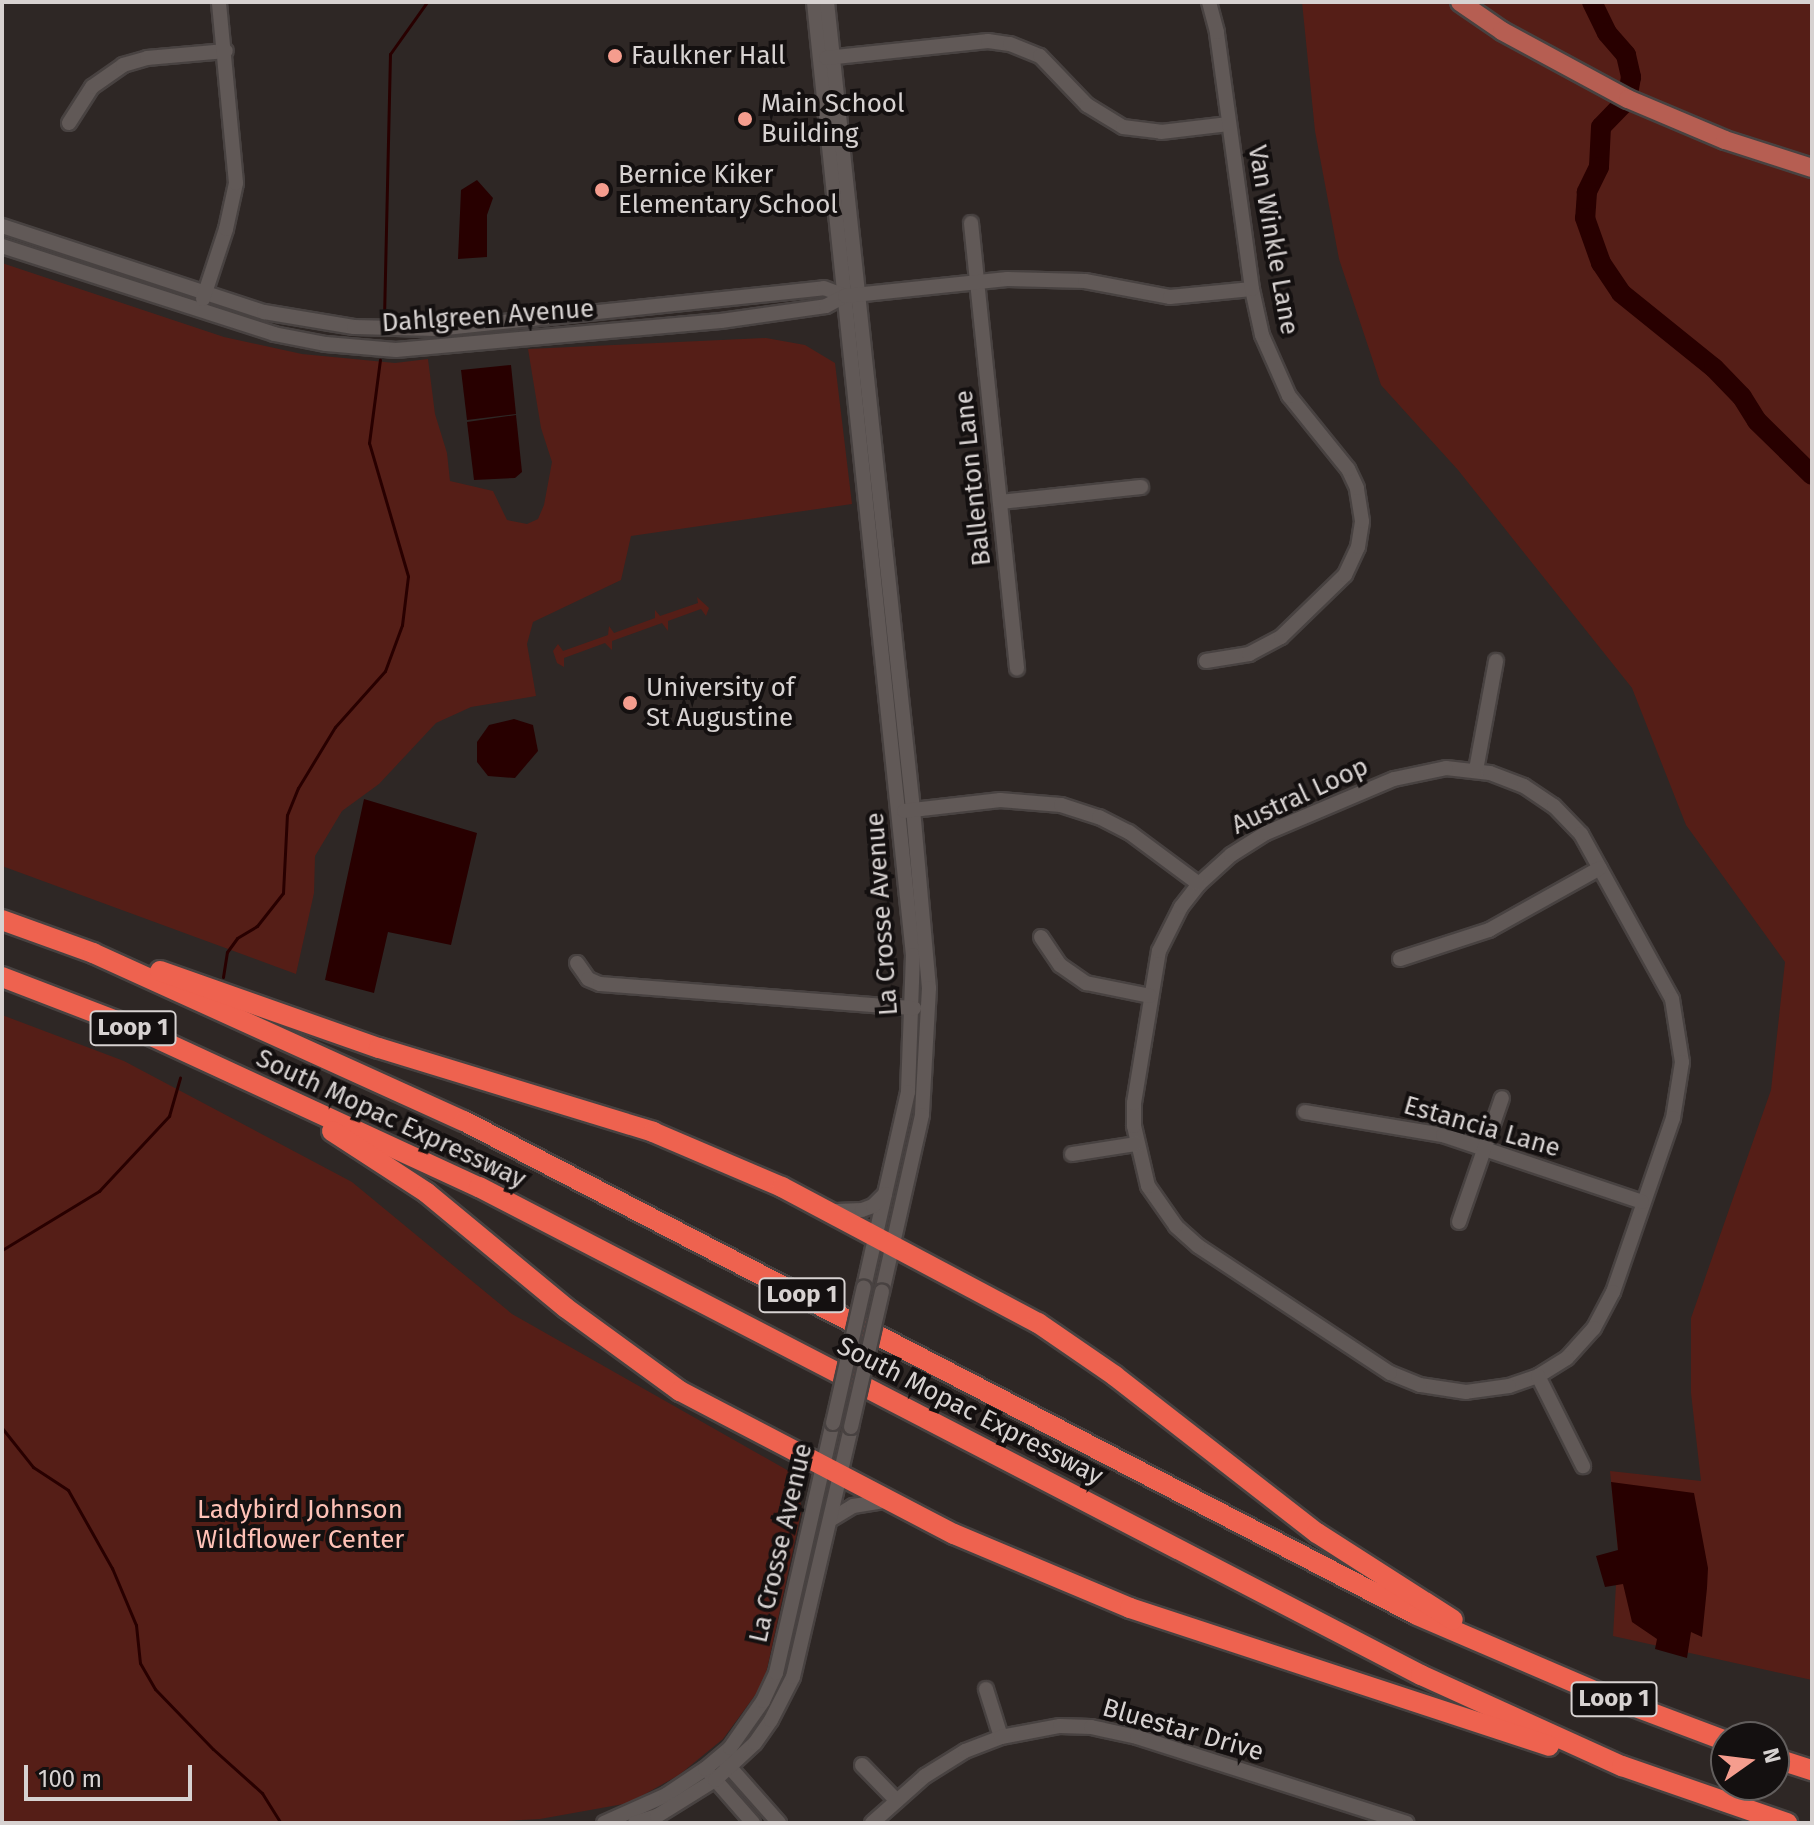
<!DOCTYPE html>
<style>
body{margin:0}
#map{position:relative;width:1814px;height:1825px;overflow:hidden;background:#2e2725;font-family:"Fira Sans",sans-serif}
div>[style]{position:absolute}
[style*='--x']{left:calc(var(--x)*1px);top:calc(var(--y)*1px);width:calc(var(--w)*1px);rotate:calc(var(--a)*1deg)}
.green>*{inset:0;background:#551e17}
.water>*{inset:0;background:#280000}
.stream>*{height:3px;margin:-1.5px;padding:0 1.5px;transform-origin:1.5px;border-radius:1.5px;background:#280000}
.river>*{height:20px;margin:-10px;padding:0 10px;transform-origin:10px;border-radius:10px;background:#280000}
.roads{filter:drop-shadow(2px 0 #484241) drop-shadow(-2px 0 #484241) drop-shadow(0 2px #484241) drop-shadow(0 -2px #484241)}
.minor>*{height:14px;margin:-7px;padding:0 7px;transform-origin:7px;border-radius:7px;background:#615957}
.major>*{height:18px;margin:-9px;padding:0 9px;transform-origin:9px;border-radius:9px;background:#b65e52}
.highway>*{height:20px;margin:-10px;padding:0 10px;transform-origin:10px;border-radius:10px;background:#ee624f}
.bridges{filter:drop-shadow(2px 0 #484241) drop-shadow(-2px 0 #484241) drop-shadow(0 2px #484241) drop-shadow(0 -2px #484241)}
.minor-bridge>*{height:14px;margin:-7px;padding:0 7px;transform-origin:7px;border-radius:7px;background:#615957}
.dots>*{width:22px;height:22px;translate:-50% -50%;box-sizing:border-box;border:4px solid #141010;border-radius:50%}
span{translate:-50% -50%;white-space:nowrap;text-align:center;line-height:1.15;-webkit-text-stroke:8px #141010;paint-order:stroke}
.shield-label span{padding:2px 6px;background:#141010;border:2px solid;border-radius:6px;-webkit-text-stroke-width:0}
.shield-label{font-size:24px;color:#d7d2d1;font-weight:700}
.poi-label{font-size:26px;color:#d7d2d1}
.left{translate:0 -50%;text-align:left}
.street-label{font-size:26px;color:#d7d2d1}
.park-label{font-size:26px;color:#fec1b6}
.frame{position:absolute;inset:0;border:4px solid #d7d2d1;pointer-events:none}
.north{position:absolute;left:1710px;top:1721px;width:80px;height:80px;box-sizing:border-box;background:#141010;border:2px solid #625e5d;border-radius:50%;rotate:76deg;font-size:22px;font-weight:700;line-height:32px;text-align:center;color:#d7d2d1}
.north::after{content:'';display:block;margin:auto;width:28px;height:36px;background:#f59d8e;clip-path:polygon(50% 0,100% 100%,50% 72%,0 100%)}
.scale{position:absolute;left:24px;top:1765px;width:168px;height:36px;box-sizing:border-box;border:4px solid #d7d2d1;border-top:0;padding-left:10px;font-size:24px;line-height:28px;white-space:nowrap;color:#d7d2d1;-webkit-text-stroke:6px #141010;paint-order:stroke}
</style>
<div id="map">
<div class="green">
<i style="clip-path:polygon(1302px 2px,1812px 2px,1812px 1680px,1613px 1636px,1618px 1550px,1610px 1471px,1701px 1481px,1691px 1393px,1691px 1318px,1771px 1090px,1785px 962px,1686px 825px,1632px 688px,1458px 470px,1381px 385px,1339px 259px,1315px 131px)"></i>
<i style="clip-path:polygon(2px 263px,224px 337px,302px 354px,395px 363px,428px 359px,435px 414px,447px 453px,450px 481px,493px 491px,507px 520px,527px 524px,538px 519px,544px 505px,552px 462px,541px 428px,528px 349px,766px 338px,805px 345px,835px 363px,852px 504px,631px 536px,621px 580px,533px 622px,527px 644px,536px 696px,471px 707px,436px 723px,379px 784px,342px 811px,315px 856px,314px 893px,296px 974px,2px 866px)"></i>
<i style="clip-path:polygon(697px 597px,709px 608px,706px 616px,701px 609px,668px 621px,668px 631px,662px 623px,612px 641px,612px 650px,605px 643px,564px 658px,564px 667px,557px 663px,553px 651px,558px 644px,563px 651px,608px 635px,609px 626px,614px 633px,655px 618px,655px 610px,660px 616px,698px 603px)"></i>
<i style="clip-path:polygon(2px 1015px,124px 1061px,352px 1182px,512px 1314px,794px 1474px,802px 1509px,764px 1683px,723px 1739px,679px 1775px,629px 1803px,540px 1819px,470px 1823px,2px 1823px)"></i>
</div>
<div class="water">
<i style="clip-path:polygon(477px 180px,493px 198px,487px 215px,487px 257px,458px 259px,461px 190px)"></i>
<i style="clip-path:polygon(511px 365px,516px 414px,467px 420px,461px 370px)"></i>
<i style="clip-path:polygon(516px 415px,522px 472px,515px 478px,474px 480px,467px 422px)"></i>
<i style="clip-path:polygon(514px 719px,533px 725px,538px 751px,515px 778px,488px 776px,477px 762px,477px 742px,489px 725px)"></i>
<i style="clip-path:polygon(364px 799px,477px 833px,451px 945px,388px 932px,374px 993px,325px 980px)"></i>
<i style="clip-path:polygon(1611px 1482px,1694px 1493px,1708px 1568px,1707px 1588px,1702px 1637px,1691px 1632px,1687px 1658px,1655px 1649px,1657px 1639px,1632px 1622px,1623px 1584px,1605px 1587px,1596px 1556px,1618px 1550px)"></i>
</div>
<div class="stream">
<i style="--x:384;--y:318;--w:264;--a:-88.7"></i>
<i style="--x:390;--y:54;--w:64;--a:-54.6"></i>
<i style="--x:223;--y:977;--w:25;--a:-81"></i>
<i style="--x:227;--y:952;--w:17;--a:-54"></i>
<i style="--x:237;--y:938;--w:23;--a:-31"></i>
<i style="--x:257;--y:926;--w:42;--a:-51.8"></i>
<i style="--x:283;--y:893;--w:78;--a:-87.1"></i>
<i style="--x:287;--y:815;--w:29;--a:-68"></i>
<i style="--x:298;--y:788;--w:71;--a:-58.8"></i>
<i style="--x:335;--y:727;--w:75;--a:-48.2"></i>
<i style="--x:385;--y:671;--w:49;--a:-69.7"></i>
<i style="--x:402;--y:625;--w:49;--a:-83"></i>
<i style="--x:408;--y:576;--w:139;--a:-106.3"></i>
<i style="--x:369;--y:443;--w:84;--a:-82.5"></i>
<i style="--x:2;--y:1250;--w:114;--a:-31.3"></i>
<i style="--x:99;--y:1191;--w:103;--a:-47"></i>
<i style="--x:169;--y:1116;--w:40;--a:-74"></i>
<i style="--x:2;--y:1428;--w:50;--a:51.5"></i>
<i style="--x:33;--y:1467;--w:42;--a:33.3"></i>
<i style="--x:68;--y:1490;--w:90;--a:60.6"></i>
<i style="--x:112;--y:1568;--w:62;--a:67.2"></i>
<i style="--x:136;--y:1625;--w:38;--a:84"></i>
<i style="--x:140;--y:1663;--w:30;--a:60"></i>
<i style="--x:155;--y:1689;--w:83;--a:46"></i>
<i style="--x:213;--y:1749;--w:66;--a:41.9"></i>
<i style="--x:262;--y:1793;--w:36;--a:58"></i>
</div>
<div class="river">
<i style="--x:1592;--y:2;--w:34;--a:64"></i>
<i style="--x:1607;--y:33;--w:29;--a:49"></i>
<i style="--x:1626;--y:55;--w:23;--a:77"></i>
<i style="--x:1631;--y:77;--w:23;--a:100"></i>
<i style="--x:1627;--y:100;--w:37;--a:134"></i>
<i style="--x:1601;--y:127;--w:40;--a:92.9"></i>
<i style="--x:1599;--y:167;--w:28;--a:116"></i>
<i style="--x:1587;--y:192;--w:26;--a:94"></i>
<i style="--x:1585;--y:218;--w:48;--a:70.4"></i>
<i style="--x:1601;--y:263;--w:36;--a:56"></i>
<i style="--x:1621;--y:293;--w:119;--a:38.9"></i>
<i style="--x:1714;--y:368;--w:40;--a:46"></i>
<i style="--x:1742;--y:397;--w:28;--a:58"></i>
<i style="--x:1757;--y:421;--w:77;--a:44.5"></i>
</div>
<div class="roads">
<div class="minor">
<i style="--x:814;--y:2;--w:958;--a:84.07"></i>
<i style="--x:913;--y:955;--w:137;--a:92.1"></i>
<i style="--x:908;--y:1092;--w:200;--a:102.7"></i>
<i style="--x:827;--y:2;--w:812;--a:83.92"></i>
<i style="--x:913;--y:809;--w:180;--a:84.9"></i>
<i style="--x:929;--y:988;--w:127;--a:93.2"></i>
<i style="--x:922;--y:1115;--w:181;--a:102.7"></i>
<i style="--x:826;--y:58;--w:163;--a:-6"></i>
<i style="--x:988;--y:41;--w:22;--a:8"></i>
<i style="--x:1010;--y:44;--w:32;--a:22"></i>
<i style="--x:1040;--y:56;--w:68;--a:46.2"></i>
<i style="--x:1087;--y:105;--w:42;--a:31.4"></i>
<i style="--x:1123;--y:127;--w:38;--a:7"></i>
<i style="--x:1161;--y:132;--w:68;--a:-6.7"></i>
<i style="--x:69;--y:123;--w:43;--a:-57.4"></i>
<i style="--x:92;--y:87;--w:38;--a:-35"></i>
<i style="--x:123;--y:65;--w:25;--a:-16"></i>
<i style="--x:147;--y:58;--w:79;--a:-5.1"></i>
<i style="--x:971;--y:223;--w:448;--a:84.1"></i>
<i style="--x:2;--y:226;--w:276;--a:18.2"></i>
<i style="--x:264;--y:312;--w:91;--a:9.5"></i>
<i style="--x:354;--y:327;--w:82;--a:1.4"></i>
<i style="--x:436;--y:329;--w:390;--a:-6"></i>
<i style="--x:824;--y:288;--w:22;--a:21"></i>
<i style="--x:2;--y:246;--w:286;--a:17.9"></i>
<i style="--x:274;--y:334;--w:53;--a:10.9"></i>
<i style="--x:326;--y:344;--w:70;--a:4.9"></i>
<i style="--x:396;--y:350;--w:326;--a:-5.1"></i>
<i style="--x:721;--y:321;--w:106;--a:-8.1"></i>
<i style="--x:826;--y:306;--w:21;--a:-28"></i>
<i style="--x:845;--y:296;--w:163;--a:-6"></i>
<i style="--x:1007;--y:279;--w:78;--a:1.5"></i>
<i style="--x:1085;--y:281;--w:86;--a:10.7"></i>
<i style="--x:1170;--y:297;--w:82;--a:-5.6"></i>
<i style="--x:203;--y:299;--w:74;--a:-71.8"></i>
<i style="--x:226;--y:229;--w:47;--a:-77.7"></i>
<i style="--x:236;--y:183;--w:182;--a:-95.4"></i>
<i style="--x:1000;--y:502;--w:142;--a:-6.1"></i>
<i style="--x:1206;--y:661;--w:44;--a:-9.2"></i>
<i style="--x:1249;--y:654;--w:36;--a:-28"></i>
<i style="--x:1281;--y:637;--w:89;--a:-44.1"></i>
<i style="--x:1345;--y:575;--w:31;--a:-65"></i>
<i style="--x:1358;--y:547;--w:26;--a:-81"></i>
<i style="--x:1362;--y:521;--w:33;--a:-99"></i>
<i style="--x:1357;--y:488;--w:21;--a:-115"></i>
<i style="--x:1348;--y:469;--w:94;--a:-128.9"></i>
<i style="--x:1289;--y:396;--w:67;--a:-113.9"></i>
<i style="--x:1262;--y:335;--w:47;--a:-102.3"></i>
<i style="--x:1252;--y:289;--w:259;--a:-97.8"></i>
<i style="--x:1217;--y:32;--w:31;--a:-105"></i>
<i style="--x:1446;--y:768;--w:44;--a:6.5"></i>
<i style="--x:1490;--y:773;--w:36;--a:21"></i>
<i style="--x:1524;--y:786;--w:36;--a:34"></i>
<i style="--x:1554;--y:806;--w:39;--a:46"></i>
<i style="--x:1581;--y:834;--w:188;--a:61.1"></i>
<i style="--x:1672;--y:999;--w:64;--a:81"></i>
<i style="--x:1682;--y:1062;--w:57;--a:99.1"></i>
<i style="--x:1673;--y:1118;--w:184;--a:109"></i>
<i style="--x:1613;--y:1292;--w:41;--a:117.8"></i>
<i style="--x:1594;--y:1328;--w:40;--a:132"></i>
<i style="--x:1567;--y:1358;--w:34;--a:148"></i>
<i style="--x:1538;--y:1376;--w:31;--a:161"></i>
<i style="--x:1509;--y:1386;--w:43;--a:172.1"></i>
<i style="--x:1466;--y:1392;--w:47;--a:-171.3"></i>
<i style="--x:1420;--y:1385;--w:32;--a:-158"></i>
<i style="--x:1390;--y:1373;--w:230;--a:-146.5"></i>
<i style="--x:1198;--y:1246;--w:30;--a:-138"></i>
<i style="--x:1176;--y:1226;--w:49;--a:-125"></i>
<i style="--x:1148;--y:1186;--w:62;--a:-103.1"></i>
<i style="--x:1134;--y:1126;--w:23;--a:-90"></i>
<i style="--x:1134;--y:1103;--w:154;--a:-80.7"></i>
<i style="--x:1159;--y:951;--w:49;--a:-63.4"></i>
<i style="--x:1181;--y:907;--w:29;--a:-52"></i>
<i style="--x:1199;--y:884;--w:43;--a:-42.2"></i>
<i style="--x:1231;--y:855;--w:41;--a:-32.2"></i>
<i style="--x:1266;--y:833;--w:139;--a:-22.9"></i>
<i style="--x:1394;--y:779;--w:53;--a:-11.9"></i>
<i style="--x:1476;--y:770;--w:111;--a:-79.6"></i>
<i style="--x:904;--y:811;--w:97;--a:-6.5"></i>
<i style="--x:1000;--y:800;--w:61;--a:4.7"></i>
<i style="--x:1061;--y:805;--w:40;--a:18"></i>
<i style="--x:1099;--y:817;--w:34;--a:27"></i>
<i style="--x:1129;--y:832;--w:87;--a:36.6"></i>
<i style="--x:1041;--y:937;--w:34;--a:56"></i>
<i style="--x:1060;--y:965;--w:32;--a:35"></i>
<i style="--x:1086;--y:983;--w:65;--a:11.5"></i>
<i style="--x:1400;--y:959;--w:94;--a:-18"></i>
<i style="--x:1489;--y:930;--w:127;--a:-29.2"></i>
<i style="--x:577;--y:963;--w:19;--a:55"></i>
<i style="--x:588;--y:979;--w:13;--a:23"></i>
<i style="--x:600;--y:984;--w:315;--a:4.4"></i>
<i style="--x:1305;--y:1112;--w:140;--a:9.5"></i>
<i style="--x:1443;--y:1135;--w:210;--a:18.6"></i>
<i style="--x:1072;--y:1154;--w:65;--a:-8.9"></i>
<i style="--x:836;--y:1211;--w:26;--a:-2"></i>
<i style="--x:862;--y:1210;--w:12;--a:-20"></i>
<i style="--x:873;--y:1206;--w:17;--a:-45"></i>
<i style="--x:1459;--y:1222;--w:131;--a:-70.9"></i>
<i style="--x:1538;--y:1376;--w:101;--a:63.4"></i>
<i style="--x:830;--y:1520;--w:27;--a:-31"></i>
<i style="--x:853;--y:1506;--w:36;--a:-9"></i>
<i style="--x:986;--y:1689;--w:50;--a:72.6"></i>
<i style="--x:726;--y:1763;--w:80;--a:48.5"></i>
<i style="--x:862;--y:1765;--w:50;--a:45.8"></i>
<i style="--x:711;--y:1775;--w:64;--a:48.8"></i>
<i style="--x:604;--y:1823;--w:68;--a:-24.3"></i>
<i style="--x:666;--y:1795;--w:47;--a:-33.7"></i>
<i style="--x:705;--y:1769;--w:33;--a:-40"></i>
<i style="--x:730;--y:1748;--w:57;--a:-54.9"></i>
<i style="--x:763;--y:1701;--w:31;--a:-65"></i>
<i style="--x:776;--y:1673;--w:256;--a:-77.2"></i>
<i style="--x:635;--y:1823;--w:23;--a:-18"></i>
<i style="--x:657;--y:1816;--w:68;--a:-31.8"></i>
<i style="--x:715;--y:1780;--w:54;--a:-42.8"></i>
<i style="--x:755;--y:1743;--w:28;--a:-55"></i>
<i style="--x:771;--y:1720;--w:48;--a:-62.9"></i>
<i style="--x:793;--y:1677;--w:257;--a:-76.9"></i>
<i style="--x:872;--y:1823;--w:71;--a:-41.6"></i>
<i style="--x:925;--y:1776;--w:47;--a:-32"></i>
<i style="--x:965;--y:1751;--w:39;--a:-21"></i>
<i style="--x:1001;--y:1737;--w:60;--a:-10.6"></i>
<i style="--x:1060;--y:1726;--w:31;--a:2"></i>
<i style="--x:1091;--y:1727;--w:47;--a:12.3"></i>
<i style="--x:1137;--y:1737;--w:283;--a:17.7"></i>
</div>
<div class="major">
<i style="--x:1460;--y:2;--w:51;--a:34.6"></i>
<i style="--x:1502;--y:31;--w:143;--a:28.4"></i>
<i style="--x:1628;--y:99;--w:105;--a:22.9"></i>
<i style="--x:1725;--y:140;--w:91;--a:17.8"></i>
</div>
<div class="highway">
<i style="--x:2;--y:920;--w:97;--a:19.9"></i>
<i style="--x:93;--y:953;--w:407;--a:24.4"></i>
<i style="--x:464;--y:1121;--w:1073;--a:27.4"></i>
<i style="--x:1417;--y:1615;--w:200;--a:23.2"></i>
<i style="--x:1601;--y:1694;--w:134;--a:20.6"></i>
<i style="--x:160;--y:971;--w:232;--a:19.4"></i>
<i style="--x:379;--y:1048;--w:287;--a:17"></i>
<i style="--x:653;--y:1132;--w:140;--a:23.1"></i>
<i style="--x:782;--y:1187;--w:290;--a:28"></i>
<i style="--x:1038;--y:1323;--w:93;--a:34.5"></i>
<i style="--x:1115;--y:1376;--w:256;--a:37.9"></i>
<i style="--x:1317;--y:1533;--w:161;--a:32.6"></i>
<i style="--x:2;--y:977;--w:139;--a:21"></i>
<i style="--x:132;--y:1027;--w:382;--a:24.8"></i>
<i style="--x:479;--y:1187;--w:1061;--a:27.39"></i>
<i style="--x:1421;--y:1675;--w:221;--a:24.4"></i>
<i style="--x:1622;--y:1766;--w:175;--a:19.1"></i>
<i style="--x:332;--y:1131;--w:113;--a:33.1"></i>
<i style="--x:427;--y:1193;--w:180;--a:39.6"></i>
<i style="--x:566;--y:1308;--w:141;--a:36.1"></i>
<i style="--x:680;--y:1391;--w:309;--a:27.6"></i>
<i style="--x:954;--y:1534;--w:191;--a:22.8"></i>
<i style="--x:1130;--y:1608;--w:441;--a:18.2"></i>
<i style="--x:1774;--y:1758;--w:40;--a:18"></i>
</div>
</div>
<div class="bridges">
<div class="minor-bridge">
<i style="--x:833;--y:1423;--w:139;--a:-77.2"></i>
<i style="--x:851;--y:1427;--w:139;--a:-77.1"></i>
</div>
</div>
<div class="dots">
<i style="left:615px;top:56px;background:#f59d8e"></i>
<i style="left:745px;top:119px;background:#f59d8e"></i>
<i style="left:602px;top:190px;background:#f59d8e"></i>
<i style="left:630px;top:703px;background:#f59d8e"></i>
</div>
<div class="shield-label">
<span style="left:133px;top:1028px">Loop 1</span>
<span style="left:802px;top:1295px">Loop 1</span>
<span style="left:1614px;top:1699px">Loop 1</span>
</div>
<div class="poi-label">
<span class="left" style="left:631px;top:56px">Faulkner Hall</span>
<span class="left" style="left:761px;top:119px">Main School<br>Building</span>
<span class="left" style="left:618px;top:190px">Bernice Kiker<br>Elementary School</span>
<span class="left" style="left:646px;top:703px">University of<br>St Augustine</span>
</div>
<div class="street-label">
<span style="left:1273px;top:240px;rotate:80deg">Van Winkle Lane</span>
<span style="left:488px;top:316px;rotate:-4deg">Dahlgreen Avenue</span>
<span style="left:973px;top:478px;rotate:-96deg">Ballenton Lane</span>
<span style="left:1300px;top:796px;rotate:-25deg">Austral Loop</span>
<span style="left:882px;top:914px;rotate:-94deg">La Crosse Avenue</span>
<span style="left:391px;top:1119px;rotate:25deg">South Mopac Expressway</span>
<span style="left:1482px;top:1127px;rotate:16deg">Estancia Lane</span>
<span style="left:970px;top:1411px;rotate:27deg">South Mopac Expressway</span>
<span style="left:781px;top:1543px;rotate:-77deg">La Crosse Avenue</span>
<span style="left:1183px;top:1730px;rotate:16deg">Bluestar Drive</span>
</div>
<div class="park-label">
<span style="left:300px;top:1525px">Ladybird Johnson<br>Wildflower Center</span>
</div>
<div class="frame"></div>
<div class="north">N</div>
<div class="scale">100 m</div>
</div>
